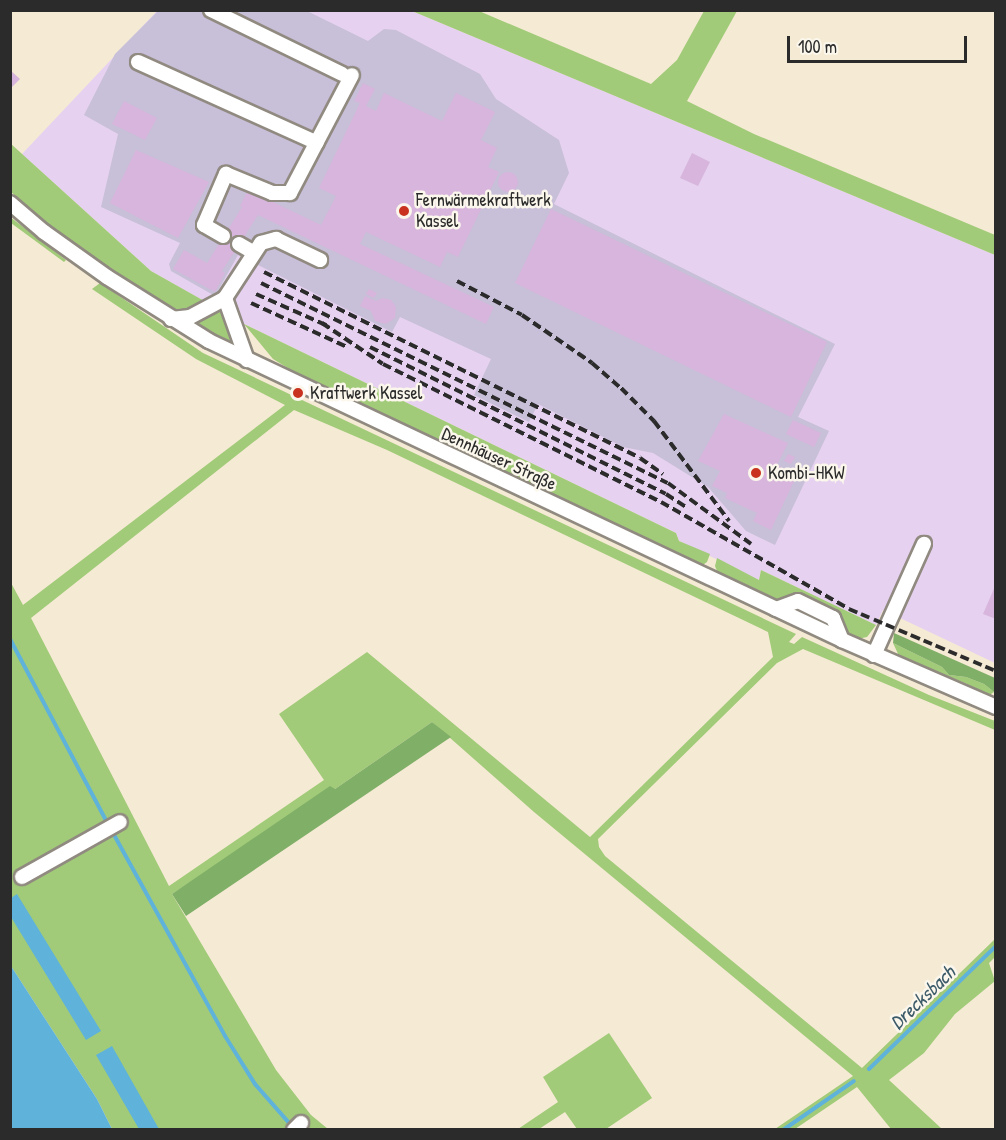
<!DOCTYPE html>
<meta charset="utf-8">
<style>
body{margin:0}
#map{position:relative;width:1006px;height:1140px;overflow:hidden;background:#f5ead4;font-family:"Patrick Hand",sans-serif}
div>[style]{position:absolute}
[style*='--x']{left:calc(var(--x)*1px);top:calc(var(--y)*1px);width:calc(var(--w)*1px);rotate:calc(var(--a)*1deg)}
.built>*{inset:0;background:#e6d2f0}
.industrial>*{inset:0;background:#c8bfd8}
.green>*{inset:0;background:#a1cb78}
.forest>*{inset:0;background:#80af68}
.water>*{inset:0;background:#5fb3db}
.stream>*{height:4px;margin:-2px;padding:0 2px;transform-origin:2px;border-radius:2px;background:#5fb3db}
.building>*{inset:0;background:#d7b5dc}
.round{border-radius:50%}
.roads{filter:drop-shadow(2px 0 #908a80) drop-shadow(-2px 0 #908a80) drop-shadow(0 2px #908a80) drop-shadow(0 -2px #908a80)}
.minor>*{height:14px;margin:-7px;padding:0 7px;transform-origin:7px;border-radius:7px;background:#fff}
.rail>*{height:4px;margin-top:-2px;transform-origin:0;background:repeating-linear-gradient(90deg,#2b2b2b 0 9px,transparent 0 13.5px)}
.dots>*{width:16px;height:16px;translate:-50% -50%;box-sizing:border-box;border:3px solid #fbf7ec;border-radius:50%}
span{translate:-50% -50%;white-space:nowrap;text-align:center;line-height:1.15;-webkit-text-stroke:5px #fbf7ec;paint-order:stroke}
.poi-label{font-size:18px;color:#2b2b2b}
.left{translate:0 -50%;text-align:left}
.street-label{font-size:18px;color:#2b2b2b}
.water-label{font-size:20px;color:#3d5b69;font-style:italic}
.frame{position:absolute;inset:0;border:12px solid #2b2b2b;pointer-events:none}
.scale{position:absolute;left:787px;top:36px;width:180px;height:27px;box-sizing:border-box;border:3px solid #2b2b2b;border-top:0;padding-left:8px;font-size:18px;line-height:21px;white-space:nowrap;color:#2b2b2b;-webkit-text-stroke:4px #fbf7ec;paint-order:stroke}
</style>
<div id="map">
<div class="built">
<i style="clip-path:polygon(157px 11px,412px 11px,995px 255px,995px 663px,883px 610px,876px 625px,761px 570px,759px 580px,679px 541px,676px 533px,244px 324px,151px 271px,22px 154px)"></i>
</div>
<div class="industrial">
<i style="clip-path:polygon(158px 11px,307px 11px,368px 41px,384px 29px,396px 30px,480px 74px,496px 99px,559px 140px,569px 173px,554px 204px,835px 344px,798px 417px,829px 431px,775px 545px,746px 531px,708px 487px,653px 453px,623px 447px,538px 404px,529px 422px,474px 395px,491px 359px,400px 317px,392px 332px,238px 255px,215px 296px,171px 271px,169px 264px,180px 243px,101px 207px,118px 134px,84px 115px,115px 54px)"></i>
</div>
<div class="green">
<i style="clip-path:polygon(412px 11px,479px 11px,651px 84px,677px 60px,704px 11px,737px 11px,687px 101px,754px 134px,995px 235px,995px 255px)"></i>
<i style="clip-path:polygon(10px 143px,151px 271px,206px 302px,187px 312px,175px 312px,112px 271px,49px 225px,11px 192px)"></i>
<i style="clip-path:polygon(10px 217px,34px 235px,66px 260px,64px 262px,11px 223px)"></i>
<i style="clip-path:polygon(evenodd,100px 283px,203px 353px,796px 634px,789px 642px,794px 644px,802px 637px,929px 695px,995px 721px,995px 730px,803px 649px,777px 663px,598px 839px,599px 847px,605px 856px,862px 1068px,995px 939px,995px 957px,989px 963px,995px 981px,955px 1014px,924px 1053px,889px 1080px,942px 1129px,891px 1129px,857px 1087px,795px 1129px,775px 1129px,853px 1076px,534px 812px,432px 722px,335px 789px,172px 894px,276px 1070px,311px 1115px,328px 1129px,112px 1129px,97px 1099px,11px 966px,10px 581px,23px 605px,285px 405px,196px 359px,92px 289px,100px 283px,294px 410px,387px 450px,768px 632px,773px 657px,590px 837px,367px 652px,279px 714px,324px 780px,169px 886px,31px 618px,294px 410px)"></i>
<i style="clip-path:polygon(215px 310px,226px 315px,234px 343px,231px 345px,201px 329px,198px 324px,200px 316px)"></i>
<i style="clip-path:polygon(244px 324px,676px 533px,679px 541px,710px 554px,707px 562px,700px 567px,296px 373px,273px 359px)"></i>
<i style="clip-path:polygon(717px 558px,759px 580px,761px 570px,876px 625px,867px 637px,857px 639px,846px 635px,836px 615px,779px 603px,719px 576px,715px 566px)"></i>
<i style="clip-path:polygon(893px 643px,942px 667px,949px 675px,966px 677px,984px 684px,994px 692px,988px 696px,975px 691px,967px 684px,899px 656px)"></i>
<i style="clip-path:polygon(609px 1033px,652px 1098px,606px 1129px,577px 1129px,565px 1112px,539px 1129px,518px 1129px,558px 1102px,543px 1077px)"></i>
</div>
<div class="forest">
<i style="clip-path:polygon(894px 633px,995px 678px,994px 692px,984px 684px,966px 677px,949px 675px,942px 667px,893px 643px)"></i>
<i style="clip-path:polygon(432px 722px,451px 737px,186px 916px,172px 894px,330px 786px,335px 789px)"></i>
</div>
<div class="water">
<i style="clip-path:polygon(17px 894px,101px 1031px,86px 1040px,11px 917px,11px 898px)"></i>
<i style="clip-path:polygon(11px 966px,97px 1099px,112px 1129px,11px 1129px)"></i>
<i style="clip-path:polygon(112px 1046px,159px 1129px,139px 1129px,96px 1055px)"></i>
</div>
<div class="stream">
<i style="--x:10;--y:639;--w:207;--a:62.1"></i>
<i style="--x:113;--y:833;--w:232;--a:61.1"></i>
<i style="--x:225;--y:1036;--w:57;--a:58"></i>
<i style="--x:255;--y:1084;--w:53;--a:48.8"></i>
<i style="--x:869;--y:1069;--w:177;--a:-44.1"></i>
<i style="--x:783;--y:1130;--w:86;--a:-34.6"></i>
</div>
<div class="building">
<i style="clip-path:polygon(10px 70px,20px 79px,10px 89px)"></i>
<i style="clip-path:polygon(363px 83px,375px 89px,366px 106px,376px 111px,384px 93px,442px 121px,456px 93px,495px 112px,481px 140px,497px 148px,488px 167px,499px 172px,458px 257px,447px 252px,440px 267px,366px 232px,360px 244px,494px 307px,486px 324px,258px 215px,222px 271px,225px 273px,215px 292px,173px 269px,184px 250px,207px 263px,242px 207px,240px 206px,248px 190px,321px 225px,336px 196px,319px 188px,360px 103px,354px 101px)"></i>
<i style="clip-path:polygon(124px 101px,157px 118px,145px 140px,112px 124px)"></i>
<i style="clip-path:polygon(136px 150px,209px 182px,178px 238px,110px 203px)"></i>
<i style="clip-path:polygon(692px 153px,710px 162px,698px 186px,680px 178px)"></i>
<i class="round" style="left:498px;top:172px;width:20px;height:20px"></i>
<i style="clip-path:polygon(551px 209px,827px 342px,791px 417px,515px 283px)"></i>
<i style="clip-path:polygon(369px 289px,377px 293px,374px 298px,366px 294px)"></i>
<i style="clip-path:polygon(365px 296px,376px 301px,383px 298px,391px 300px,396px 307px,395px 318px,386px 324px,375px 321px,371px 311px,360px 306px)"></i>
<i style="clip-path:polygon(724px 414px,788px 443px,777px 465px,797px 475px,771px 530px,753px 521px,757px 513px,725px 498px,727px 493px,712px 486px,720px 471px,698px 461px)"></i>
<i style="clip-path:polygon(793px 420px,821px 433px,814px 447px,786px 434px)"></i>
<i style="clip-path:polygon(788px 454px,795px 457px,791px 464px,784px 461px)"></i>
<i style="clip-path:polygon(996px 584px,996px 619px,983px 614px)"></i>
</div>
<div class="roads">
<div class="minor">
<i style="--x:211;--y:10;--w:146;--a:26"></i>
<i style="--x:138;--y:62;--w:196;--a:24.3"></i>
<i style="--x:10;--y:203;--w:45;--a:40.5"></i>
<i style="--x:44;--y:232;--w:77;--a:35.5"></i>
<i style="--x:107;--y:277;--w:120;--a:32.1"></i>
<i style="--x:209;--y:341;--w:700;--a:25.28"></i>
<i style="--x:842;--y:640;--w:168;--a:23.5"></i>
<i style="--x:223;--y:236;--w:22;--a:-150"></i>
<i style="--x:204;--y:225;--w:56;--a:-66.7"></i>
<i style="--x:226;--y:174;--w:50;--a:22.4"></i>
<i style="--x:272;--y:193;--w:18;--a:0"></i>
<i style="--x:290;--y:193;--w:133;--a:-62.3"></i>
<i style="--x:239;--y:244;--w:16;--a:30"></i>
<i style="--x:225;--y:298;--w:66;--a:70.5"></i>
<i style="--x:171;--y:319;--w:19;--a:-6"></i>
<i style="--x:190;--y:317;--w:40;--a:-28"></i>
<i style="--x:225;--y:298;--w:66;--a:-56.8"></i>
<i style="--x:261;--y:243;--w:16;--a:-15"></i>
<i style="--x:276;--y:239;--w:49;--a:25.5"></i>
<i style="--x:776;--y:609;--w:23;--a:-20"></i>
<i style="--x:798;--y:601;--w:39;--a:26"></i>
<i style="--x:833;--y:618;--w:24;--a:68"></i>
<i style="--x:874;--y:655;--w:122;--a:-65.8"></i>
<i style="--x:22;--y:877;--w:112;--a:-29.3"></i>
<i style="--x:294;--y:1130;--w:10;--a:-45"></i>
</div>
</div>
<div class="rail">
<i style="--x:264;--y:272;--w:419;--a:26.3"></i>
<i style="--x:640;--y:458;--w:28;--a:35"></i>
<i style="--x:457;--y:281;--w:73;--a:27.6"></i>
<i style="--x:522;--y:315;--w:85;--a:34.4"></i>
<i style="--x:592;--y:363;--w:38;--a:41"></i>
<i style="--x:621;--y:388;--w:47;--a:45"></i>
<i style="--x:654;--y:421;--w:125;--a:53.1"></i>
<i style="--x:261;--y:283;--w:453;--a:26.2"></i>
<i style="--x:668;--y:483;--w:103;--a:36.3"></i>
<i style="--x:256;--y:294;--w:81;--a:24"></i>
<i style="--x:251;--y:303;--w:106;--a:24.6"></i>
<i style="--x:322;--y:323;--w:73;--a:33.9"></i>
<i style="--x:383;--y:364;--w:310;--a:26.4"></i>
<i style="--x:661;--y:502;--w:216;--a:29.6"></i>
<i style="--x:849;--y:609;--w:160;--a:22.9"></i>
<i style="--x:370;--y:347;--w:330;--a:26.4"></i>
<i style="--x:666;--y:494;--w:24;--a:33"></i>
</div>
<div class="dots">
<i style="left:404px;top:211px;background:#c8321e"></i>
<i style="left:298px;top:393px;background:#c8321e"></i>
<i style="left:756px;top:473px;background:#c8321e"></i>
</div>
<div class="poi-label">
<span class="left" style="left:416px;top:211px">Fernwärmekraftwerk<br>Kassel</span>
<span class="left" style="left:310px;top:393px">Kraftwerk Kassel</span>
<span class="left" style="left:768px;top:473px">Kombi-HKW</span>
</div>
<div class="street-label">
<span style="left:499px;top:459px;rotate:25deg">Dennhäuser Straße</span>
</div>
<div class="water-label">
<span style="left:922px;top:997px;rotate:-44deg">Drecksbach</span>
</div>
<div class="frame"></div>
<div class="scale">100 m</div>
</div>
